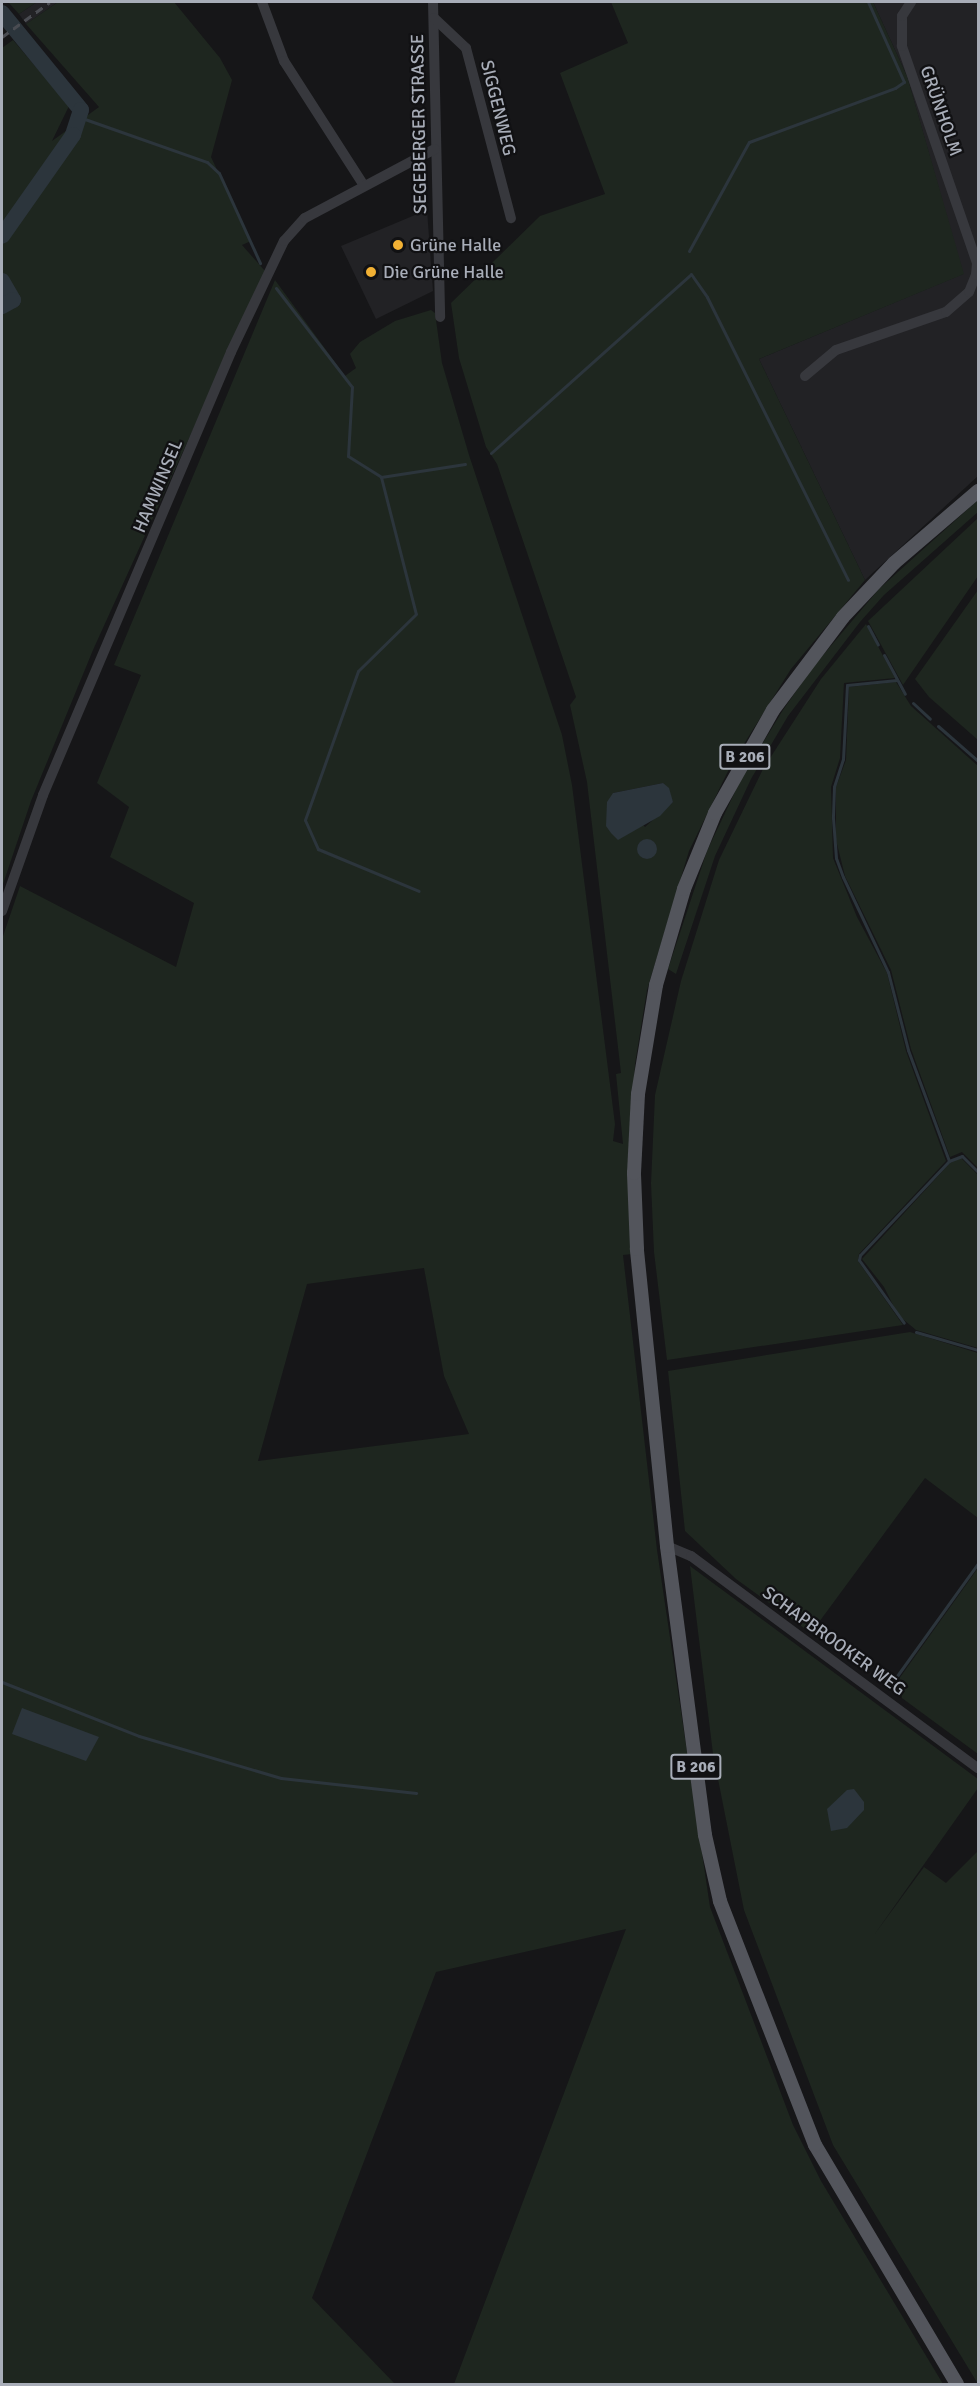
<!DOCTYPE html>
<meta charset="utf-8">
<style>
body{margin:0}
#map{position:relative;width:980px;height:2386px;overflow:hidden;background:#161618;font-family:Signika,sans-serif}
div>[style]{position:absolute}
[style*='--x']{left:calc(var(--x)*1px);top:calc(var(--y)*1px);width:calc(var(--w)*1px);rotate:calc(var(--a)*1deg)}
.built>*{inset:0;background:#222225}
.green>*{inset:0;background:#1e261f}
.water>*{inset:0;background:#2c353c}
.round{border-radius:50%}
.stream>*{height:3px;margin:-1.5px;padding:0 1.5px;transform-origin:1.5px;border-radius:1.5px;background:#2c353c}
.river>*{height:16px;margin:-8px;padding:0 8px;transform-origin:8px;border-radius:8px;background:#2c353c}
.minor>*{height:10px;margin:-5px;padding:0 5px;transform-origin:5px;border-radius:5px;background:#37383d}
.major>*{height:14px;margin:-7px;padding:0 7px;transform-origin:7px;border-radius:7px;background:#53555c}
.rail>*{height:3px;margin-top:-1.5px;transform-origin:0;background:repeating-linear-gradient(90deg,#4a4c52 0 8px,transparent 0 14px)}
.dots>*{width:16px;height:16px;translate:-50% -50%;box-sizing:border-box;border:3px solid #111113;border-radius:50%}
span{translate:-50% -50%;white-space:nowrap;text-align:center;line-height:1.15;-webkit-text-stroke:4.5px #111113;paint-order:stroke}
.shield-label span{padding:2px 4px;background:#111113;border:2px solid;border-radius:4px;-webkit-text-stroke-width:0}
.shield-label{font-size:16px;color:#a8adb8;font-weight:700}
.street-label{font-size:18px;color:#a8adb8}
.poi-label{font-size:18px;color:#a8adb8}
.left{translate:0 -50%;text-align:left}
.frame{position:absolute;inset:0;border:3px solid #a8adb8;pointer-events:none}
</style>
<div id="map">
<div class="built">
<i style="clip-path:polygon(37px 2px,58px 2px,26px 24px,19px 14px)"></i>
<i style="clip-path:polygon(873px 2px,978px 2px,978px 476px,865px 580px,759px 359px,963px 274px,907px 76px)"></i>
<i style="clip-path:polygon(427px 210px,433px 291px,376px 319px,341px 246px)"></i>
</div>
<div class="green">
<i style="clip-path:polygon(8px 2px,37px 2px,19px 14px)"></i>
<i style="clip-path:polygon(58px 2px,174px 2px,220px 58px,232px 80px,211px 157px,251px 241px,242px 245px,265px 271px,93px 650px,31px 801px,2px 887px,2px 48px,13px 40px,69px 106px,52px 141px,99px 107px,26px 24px)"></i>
<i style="clip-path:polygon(evenodd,611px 2px,873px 2px,907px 76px,964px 274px,759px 359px,865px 580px,791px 669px,732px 763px,689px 851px,647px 990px,635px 1064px,628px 1176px,632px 1254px,623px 1255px,657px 1550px,710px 1907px,793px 2125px,821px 2181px,943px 2384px,454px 2384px,626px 1929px,436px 1972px,312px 2298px,395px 2384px,2px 2384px,2px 939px,20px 886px,176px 967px,194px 903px,110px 857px,129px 807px,97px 783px,141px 675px,114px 665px,275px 280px,345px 376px,356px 368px,350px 354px,360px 342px,395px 321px,431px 310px,435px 313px,442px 363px,469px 455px,562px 735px,572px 785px,615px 1124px,613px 1141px,623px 1144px,616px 1074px,621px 1073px,587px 782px,570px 705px,576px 697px,497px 464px,486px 447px,459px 358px,451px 303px,540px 216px,605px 194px,560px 73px,628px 43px,611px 2px,663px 783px,673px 802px,645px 827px,613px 793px,663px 783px,611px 2px,424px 1268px,444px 1376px,469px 1434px,258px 1461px,307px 1284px,424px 1268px)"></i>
<i style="clip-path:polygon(978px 500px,978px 512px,884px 595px,860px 622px,788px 716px,751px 779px,715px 856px,676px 974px,668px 969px,707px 851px,742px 777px,783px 710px,813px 667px,879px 589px)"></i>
<i style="clip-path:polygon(978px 518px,978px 576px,903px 685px,868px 621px)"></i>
<i style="clip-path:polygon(978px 590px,978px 740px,929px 697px,915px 679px)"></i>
<i style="clip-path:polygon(866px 624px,895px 678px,844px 683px,840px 758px,831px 787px,833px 858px,857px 917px,887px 973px,906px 1051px,946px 1161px,859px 1254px,858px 1261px,903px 1325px,667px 1360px,654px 1252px,651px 1183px,655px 1095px,681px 981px,719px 860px,763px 769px,821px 679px)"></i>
<i style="clip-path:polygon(896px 682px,911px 706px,978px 766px,978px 1168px,962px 1152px,950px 1157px,911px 1049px,891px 970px,845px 876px,836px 840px,836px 787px,846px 760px,849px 687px)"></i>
<i style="clip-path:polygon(961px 1158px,978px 1175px,978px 1348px,916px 1330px,898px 1315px,884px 1287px,862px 1259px,950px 1163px)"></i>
<i style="clip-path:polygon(910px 1332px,978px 1353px,978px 1518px,925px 1478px,811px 1633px,736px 1579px,685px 1531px,668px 1371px)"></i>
<i style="clip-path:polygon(690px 1566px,978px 1779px,978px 1788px,874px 1935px,924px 1867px,946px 1883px,978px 1851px,978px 2384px,833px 2145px,744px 1910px,713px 1754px)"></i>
<i style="clip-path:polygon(978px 1568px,978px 1754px,891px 1690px)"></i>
</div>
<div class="water">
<i style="clip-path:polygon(663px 783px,669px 788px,673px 802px,660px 816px,618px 840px,611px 833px,606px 826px,607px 802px,613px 793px)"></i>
<i class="round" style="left:637px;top:839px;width:20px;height:20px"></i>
<i style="clip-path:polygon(22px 1708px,99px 1737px,86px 1761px,12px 1734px)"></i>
<i style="clip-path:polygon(854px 1789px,864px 1802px,864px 1810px,847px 1828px,831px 1831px,827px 1809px,847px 1790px)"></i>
</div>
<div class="stream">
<i style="--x:79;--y:117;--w:136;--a:19.4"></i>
<i style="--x:207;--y:162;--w:16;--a:43"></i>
<i style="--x:219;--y:173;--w:99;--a:65.5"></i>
<i style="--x:689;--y:251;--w:124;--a:-61.2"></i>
<i style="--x:749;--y:142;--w:156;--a:-20.3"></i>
<i style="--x:895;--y:88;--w:11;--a:-34"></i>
<i style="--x:904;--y:82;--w:88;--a:-114.2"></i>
<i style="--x:276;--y:288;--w:125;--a:52.5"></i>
<i style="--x:352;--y:387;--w:69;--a:93.3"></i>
<i style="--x:348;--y:456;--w:39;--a:32"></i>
<i style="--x:381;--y:477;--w:85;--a:-8.8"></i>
<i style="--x:491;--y:453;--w:268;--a:-41.8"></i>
<i style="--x:691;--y:274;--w:28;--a:55"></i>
<i style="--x:707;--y:297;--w:316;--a:63.5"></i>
<i style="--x:381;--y:477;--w:141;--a:75.7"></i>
<i style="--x:416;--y:614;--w:81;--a:135.5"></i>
<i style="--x:358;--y:671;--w:158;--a:109.6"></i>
<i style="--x:305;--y:820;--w:32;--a:66"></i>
<i style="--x:318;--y:849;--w:109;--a:22.6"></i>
<i style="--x:868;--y:626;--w:21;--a:62"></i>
<i style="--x:884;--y:655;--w:44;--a:61.7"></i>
<i style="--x:897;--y:680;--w:50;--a:174.3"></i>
<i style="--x:847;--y:685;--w:74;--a:93.1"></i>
<i style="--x:843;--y:759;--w:29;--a:108"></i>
<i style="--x:834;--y:787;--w:31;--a:92"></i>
<i style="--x:833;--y:818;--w:40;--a:85.7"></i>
<i style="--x:836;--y:858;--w:20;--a:70"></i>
<i style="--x:843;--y:877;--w:105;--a:64.7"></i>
<i style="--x:888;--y:972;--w:81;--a:75.6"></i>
<i style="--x:908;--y:1050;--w:118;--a:69.7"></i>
<i style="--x:949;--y:1161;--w:129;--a:133.4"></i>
<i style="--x:860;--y:1255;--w:5;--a:101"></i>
<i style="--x:859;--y:1260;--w:77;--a:54.5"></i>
<i style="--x:913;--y:703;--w:23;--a:43"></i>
<i style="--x:938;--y:726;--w:53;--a:41.2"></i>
<i style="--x:949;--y:1161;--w:14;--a:-21"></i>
<i style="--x:962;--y:1156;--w:23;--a:45"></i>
<i style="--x:916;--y:1332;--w:65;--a:16.2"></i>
<i style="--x:2;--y:1682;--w:147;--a:21.5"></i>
<i style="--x:139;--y:1736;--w:148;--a:16.5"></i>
<i style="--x:281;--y:1778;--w:136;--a:6.3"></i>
<i style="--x:889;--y:1687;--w:153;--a:-54.3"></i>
</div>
<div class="river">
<i style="--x:2;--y:13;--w:125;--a:50.8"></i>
<i style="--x:81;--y:110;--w:26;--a:108"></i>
<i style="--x:73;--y:135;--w:123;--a:125.1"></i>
<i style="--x:2;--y:281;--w:22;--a:60"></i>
<i style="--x:13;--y:300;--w:13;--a:151"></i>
</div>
<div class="minor">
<i style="--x:262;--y:2;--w:63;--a:69.6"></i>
<i style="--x:284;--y:61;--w:146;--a:57.3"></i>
<i style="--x:433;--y:2;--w:315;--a:88.7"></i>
<i style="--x:434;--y:18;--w:44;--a:43.2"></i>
<i style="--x:466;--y:48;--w:176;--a:75.2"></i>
<i style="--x:805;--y:376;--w:40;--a:-40"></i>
<i style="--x:836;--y:350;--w:116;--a:-19.1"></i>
<i style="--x:946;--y:312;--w:30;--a:-41"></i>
<i style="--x:969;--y:292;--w:18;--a:-68"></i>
<i style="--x:976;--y:275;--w:12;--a:-85"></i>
<i style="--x:977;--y:263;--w:230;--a:-109.1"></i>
<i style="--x:902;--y:46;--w:30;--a:-90"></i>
<i style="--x:902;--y:16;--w:17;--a:-57"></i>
<i style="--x:2;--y:911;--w:123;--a:-70.5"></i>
<i style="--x:43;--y:795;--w:481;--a:-67"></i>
<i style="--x:231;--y:352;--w:123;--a:-64.5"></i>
<i style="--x:284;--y:241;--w:31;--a:-48"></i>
<i style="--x:305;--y:218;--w:147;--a:-28"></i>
<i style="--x:667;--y:1546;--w:26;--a:23"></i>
<i style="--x:691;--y:1556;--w:357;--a:36.5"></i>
</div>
<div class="major">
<i style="--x:957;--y:2384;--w:278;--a:-120.7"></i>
<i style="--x:815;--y:2145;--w:262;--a:-111.3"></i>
<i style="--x:720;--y:1901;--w:68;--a:-102.8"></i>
<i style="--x:705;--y:1835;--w:291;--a:-97.5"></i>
<i style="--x:667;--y:1546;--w:299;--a:-95.8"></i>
<i style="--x:637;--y:1249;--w:76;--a:-92.3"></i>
<i style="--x:634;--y:1173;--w:79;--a:-87.1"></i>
<i style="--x:638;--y:1094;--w:110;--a:-80.6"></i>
<i style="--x:656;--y:985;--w:100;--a:-73.7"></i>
<i style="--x:684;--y:889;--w:82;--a:-67.8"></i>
<i style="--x:715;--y:813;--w:118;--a:-60.6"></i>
<i style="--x:773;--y:710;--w:116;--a:-53"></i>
<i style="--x:843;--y:617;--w:74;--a:-46.6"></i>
<i style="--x:894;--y:563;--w:111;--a:-40.6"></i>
</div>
<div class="rail">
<i style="--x:2;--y:37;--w:59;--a:-36.1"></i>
</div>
<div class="dots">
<i style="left:398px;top:245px;background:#f2b134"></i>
<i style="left:371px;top:272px;background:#f2b134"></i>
</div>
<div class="shield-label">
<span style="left:745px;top:757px">B 206</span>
<span style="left:696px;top:1767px">B 206</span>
</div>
<div class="street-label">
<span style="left:498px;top:108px;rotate:76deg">SIGGENWEG</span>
<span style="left:941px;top:111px;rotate:71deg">GRÜNHOLM</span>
<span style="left:419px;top:124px;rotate:-91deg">SEGEBERGER STRASSE</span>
<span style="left:158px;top:486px;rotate:-67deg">HAMWINSEL</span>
<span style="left:834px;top:1641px;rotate:36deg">SCHAPBROOKER WEG</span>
</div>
<div class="poi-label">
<span class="left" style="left:410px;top:245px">Grüne Halle</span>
<span class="left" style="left:383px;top:272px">Die Grüne Halle</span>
</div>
<div class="frame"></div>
</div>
